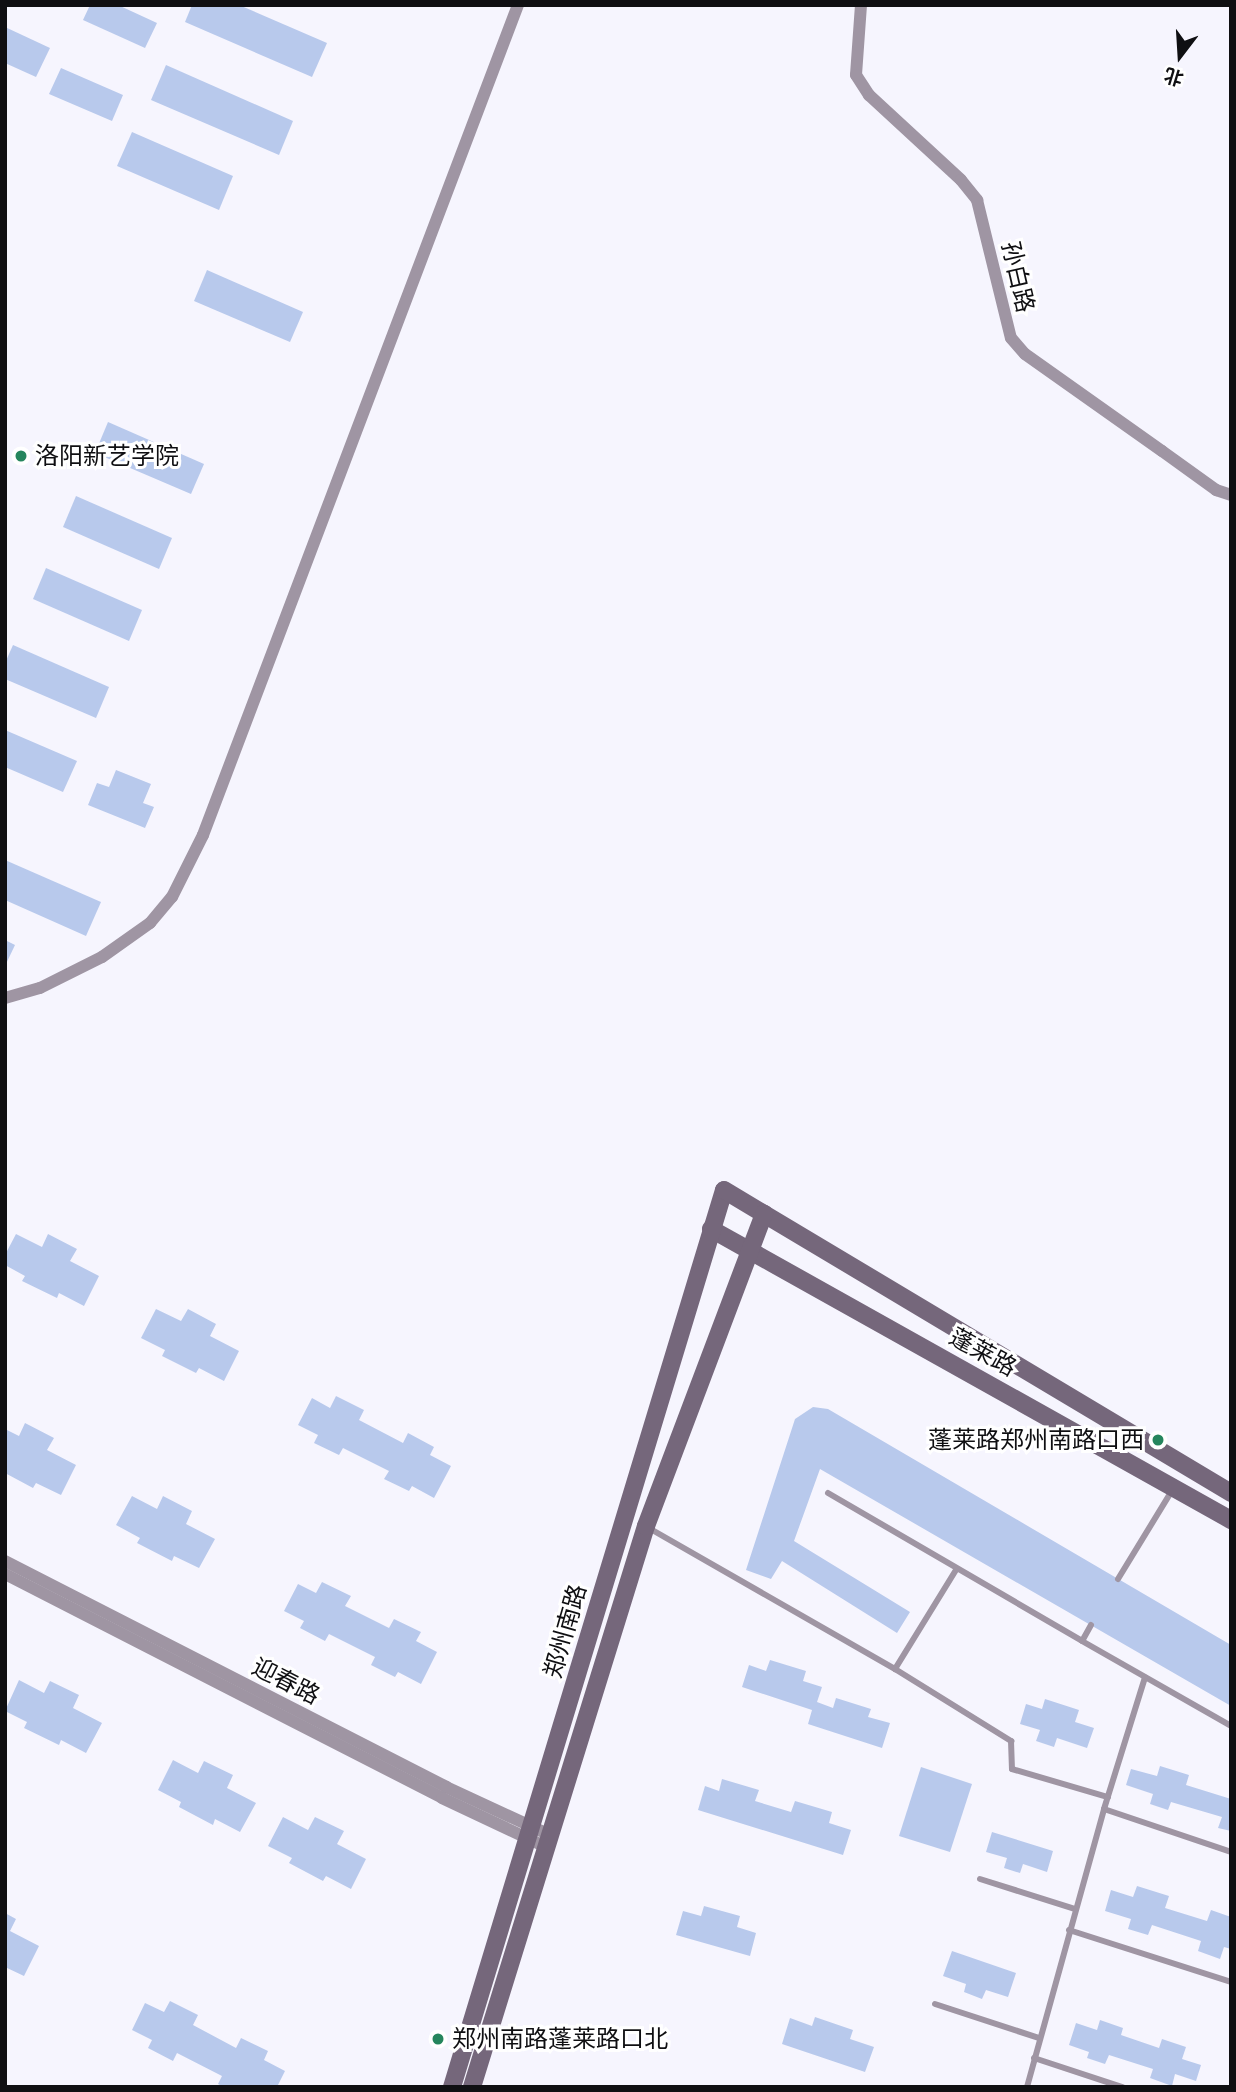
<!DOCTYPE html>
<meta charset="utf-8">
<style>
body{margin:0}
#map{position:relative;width:1236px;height:2092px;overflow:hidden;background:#f6f5fe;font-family:Poppins,"Noto Sans SC",sans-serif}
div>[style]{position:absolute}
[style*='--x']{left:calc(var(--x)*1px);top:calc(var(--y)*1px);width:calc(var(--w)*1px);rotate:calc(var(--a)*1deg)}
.building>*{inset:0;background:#b8c9ec}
.lane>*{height:6px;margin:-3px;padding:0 3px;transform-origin:3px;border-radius:3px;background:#9f95a3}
.street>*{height:12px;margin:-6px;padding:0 6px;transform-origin:6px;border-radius:6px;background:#9f95a3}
.secondary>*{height:18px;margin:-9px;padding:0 9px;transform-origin:9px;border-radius:9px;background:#75677b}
.dots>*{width:19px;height:19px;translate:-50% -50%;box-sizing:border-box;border:4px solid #fff;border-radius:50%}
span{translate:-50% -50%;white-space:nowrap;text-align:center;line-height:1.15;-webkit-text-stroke:6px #fff;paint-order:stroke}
.street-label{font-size:24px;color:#0f0f12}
.poi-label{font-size:24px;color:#0f0f12}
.left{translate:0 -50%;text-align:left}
.right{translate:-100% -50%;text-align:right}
.frame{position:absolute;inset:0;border:7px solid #0f0f12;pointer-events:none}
.north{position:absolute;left:1145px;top:21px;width:70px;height:70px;-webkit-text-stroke:5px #fff;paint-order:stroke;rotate:197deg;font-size:19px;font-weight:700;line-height:28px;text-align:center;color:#0f0f12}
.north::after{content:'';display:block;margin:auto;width:24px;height:32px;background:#0f0f12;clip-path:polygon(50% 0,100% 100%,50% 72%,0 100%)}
</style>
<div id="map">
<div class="building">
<i style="clip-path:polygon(90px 5px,118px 5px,157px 23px,145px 48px,83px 20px)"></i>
<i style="clip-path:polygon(192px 5px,239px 5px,327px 43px,312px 77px,185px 22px)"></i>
<i style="clip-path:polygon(5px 27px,50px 48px,36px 77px,5px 63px)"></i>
<i style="clip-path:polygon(166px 65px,293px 121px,279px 155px,151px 100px)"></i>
<i style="clip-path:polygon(61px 68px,123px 95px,112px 121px,49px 94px)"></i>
<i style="clip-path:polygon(132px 132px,233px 176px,219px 210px,117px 166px)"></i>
<i style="clip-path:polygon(207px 270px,303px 312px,290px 342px,194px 301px)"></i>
<i style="clip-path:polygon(108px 422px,204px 464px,191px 494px,95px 453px)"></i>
<i style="clip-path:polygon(76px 496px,172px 538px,159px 569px,63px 527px)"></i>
<i style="clip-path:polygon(46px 568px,142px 610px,129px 641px,33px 599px)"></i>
<i style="clip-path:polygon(13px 645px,109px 687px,96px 718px,5px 679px,5px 663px)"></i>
<i style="clip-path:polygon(5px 730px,77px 761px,63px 792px,5px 767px)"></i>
<i style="clip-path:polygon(116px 770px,151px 784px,143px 803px,154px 807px,145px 828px,88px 805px,97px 783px,109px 787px)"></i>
<i style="clip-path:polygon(5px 860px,101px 902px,86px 936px,5px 900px)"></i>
<i style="clip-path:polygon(5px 940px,15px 945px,5px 966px)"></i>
<i style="clip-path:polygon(16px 1234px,42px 1247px,48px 1234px,77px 1249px,70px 1261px,99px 1276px,84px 1306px,59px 1293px,57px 1298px,22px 1281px,25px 1276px,5px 1265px,5px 1255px)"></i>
<i style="clip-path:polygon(156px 1309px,181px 1321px,188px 1309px,216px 1324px,210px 1336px,239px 1351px,224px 1381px,199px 1368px,196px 1373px,162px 1356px,165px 1350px,141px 1338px)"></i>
<i style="clip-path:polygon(336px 1396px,364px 1410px,359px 1420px,403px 1443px,408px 1433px,434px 1447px,430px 1455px,451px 1466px,434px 1498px,412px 1486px,409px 1491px,384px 1479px,389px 1471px,343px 1448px,339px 1455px,314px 1443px,318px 1435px,298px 1425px,312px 1398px,330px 1408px)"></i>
<i style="clip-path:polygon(813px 1407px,828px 1409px,1231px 1645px,1231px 1706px,820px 1469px,794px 1541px,910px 1612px,897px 1633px,782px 1561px,771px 1579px,746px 1570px,795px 1419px)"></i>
<i style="clip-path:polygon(25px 1423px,54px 1438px,47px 1450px,76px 1465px,61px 1495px,36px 1483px,33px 1488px,5px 1473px,5px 1429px,19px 1436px)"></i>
<i style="clip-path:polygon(132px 1496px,157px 1509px,163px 1496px,192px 1511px,186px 1524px,215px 1539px,199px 1568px,174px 1556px,172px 1561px,137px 1543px,140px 1538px,116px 1525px)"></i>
<i style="clip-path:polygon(322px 1582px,351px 1596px,345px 1606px,389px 1628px,394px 1619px,421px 1632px,416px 1641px,437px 1652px,421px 1684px,398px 1672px,395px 1677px,371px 1665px,375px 1657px,329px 1634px,325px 1641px,300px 1628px,304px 1621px,284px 1611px,298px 1584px,316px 1593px)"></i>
<i style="clip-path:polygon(770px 1660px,806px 1671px,803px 1681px,822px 1687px,817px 1702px,833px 1708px,836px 1698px,871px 1709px,868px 1717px,890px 1723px,882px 1748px,808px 1724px,812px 1710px,742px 1687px,749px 1665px,766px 1671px)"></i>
<i style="clip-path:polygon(19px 1680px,44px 1693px,50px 1681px,79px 1695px,73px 1708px,102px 1723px,86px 1753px,61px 1740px,59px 1745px,24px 1728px,27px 1722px,5px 1711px)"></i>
<i style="clip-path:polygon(1045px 1699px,1079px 1710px,1075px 1722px,1094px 1728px,1087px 1748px,1057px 1738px,1054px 1747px,1036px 1741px,1040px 1730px,1020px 1724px,1026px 1704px,1042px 1709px)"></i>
<i style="clip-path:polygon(173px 1760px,198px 1773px,204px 1761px,233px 1775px,227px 1788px,256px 1803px,240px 1832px,215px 1819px,213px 1825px,179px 1807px,181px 1802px,158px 1790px)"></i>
<i style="clip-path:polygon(1160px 1766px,1189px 1775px,1186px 1785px,1231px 1799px,1231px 1831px,1218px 1828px,1222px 1817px,1171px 1802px,1168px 1810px,1150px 1804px,1153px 1794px,1126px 1785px,1131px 1769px,1157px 1776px)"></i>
<i style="clip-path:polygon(921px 1767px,972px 1784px,950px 1852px,899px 1836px)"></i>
<i style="clip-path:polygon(722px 1779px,759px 1790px,755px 1801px,791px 1812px,795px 1801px,832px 1812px,829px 1823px,851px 1830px,843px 1855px,698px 1810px,705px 1786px,719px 1791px)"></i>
<i style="clip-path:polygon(283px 1817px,308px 1830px,315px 1817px,344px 1831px,337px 1844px,366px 1859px,351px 1889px,326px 1876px,323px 1881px,289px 1863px,292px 1858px,268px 1846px)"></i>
<i style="clip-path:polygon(992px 1832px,1053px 1851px,1047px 1872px,1023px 1864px,1020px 1873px,1004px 1868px,1007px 1858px,986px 1852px)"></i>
<i style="clip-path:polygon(1137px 1886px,1169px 1896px,1165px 1908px,1207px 1921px,1211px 1910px,1231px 1917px,1231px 1949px,1224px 1947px,1220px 1959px,1198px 1951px,1201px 1941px,1152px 1925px,1148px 1935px,1128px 1929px,1131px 1919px,1105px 1911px,1111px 1890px,1133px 1897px)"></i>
<i style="clip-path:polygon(704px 1906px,740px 1916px,737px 1927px,756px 1933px,750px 1956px,676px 1935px,683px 1911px,701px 1916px)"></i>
<i style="clip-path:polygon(5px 1913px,16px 1919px,10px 1931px,39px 1946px,24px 1976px,5px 1967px)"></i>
<i style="clip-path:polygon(952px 1951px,1016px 1973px,1008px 1997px,986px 1990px,982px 1999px,964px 1992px,966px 1984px,943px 1976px)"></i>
<i style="clip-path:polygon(170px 2001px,198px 2015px,193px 2025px,236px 2048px,241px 2038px,268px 2051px,264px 2060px,285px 2071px,277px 2087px,224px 2087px,218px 2084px,222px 2076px,177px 2053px,173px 2061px,148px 2048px,152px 2040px,132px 2030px,145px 2003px,164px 2012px)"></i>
<i style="clip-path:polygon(815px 2017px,853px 2030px,850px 2039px,874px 2047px,865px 2072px,782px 2044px,790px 2018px,812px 2026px)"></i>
<i style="clip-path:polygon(1100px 2020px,1123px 2028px,1121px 2035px,1159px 2048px,1162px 2039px,1186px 2047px,1182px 2059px,1201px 2065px,1196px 2081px,1175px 2074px,1172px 2086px,1150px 2078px,1153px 2069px,1109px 2055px,1105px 2064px,1087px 2058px,1089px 2052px,1069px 2045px,1076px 2023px,1097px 2030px)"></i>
</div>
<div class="lane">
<i style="--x:828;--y:1493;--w:294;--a:30.2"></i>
<i style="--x:647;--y:1527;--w:286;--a:29.8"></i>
<i style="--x:895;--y:1669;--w:137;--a:31.8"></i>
<i style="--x:1011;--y:1741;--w:28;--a:88"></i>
<i style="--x:1012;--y:1769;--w:100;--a:16.3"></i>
<i style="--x:1118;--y:1579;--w:105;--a:-58.6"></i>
<i style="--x:1091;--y:1625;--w:18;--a:119"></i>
<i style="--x:1082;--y:1641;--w:172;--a:29.7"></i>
<i style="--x:895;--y:1669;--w:116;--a:-58.4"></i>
<i style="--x:1104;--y:1809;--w:134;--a:18.7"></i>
<i style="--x:980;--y:1879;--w:100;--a:17.5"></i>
<i style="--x:1069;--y:1930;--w:170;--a:17.8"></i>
<i style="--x:935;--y:2004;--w:109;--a:18.1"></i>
<i style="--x:1034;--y:2058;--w:93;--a:18.2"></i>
<i style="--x:1027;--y:2087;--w:288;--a:-74.5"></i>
<i style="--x:1104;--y:1809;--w:138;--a:-72.7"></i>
</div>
<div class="street">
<i style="--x:861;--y:5;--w:70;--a:94.1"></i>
<i style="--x:856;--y:75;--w:24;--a:57"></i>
<i style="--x:869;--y:95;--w:125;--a:42.7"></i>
<i style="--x:961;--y:180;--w:26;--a:51"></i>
<i style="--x:977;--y:200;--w:142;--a:76.2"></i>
<i style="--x:1011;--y:338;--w:21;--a:49"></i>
<i style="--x:1025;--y:354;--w:168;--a:35.3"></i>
<i style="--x:1162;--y:451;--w:67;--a:35.8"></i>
<i style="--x:1216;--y:490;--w:16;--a:18"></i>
<i style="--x:5;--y:998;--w:36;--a:-16"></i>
<i style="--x:40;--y:988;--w:69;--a:-26.6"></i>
<i style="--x:102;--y:957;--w:59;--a:-35.3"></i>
<i style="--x:150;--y:923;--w:34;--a:-50"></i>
<i style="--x:172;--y:897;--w:69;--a:-63.4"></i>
<i style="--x:203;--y:835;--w:888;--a:-69.22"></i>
<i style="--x:5;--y:1561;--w:496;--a:27.1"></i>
<i style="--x:446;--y:1787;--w:115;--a:24.8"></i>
<i style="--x:5;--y:1574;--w:491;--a:27.1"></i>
<i style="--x:442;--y:1798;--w:115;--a:25.2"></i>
</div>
<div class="secondary">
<i style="--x:711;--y:1229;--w:596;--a:29.23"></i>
<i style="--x:452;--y:2087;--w:937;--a:-73.13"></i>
<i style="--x:724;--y:1190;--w:591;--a:30.86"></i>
<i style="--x:472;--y:2087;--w:587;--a:-72.77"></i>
<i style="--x:646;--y:1526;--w:334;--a:-69.3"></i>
</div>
<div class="dots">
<i style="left:21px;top:456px;background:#25855d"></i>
<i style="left:1158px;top:1440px;background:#25855d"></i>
<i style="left:438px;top:2039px;background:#25855d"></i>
</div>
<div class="street-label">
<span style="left:1018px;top:277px;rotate:77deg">孙白路</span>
<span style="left:983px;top:1352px;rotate:29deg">蓬莱路</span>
<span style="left:565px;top:1631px;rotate:-74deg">郑州南路</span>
<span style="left:286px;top:1681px;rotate:27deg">迎春路</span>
</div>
<div class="poi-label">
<span class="left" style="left:35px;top:456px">洛阳新艺学院</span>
<span class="right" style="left:1144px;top:1440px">蓬莱路郑州南路口西</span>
<span class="left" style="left:452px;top:2039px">郑州南路蓬莱路口北</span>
</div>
<div class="frame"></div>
<div class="north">北</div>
</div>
